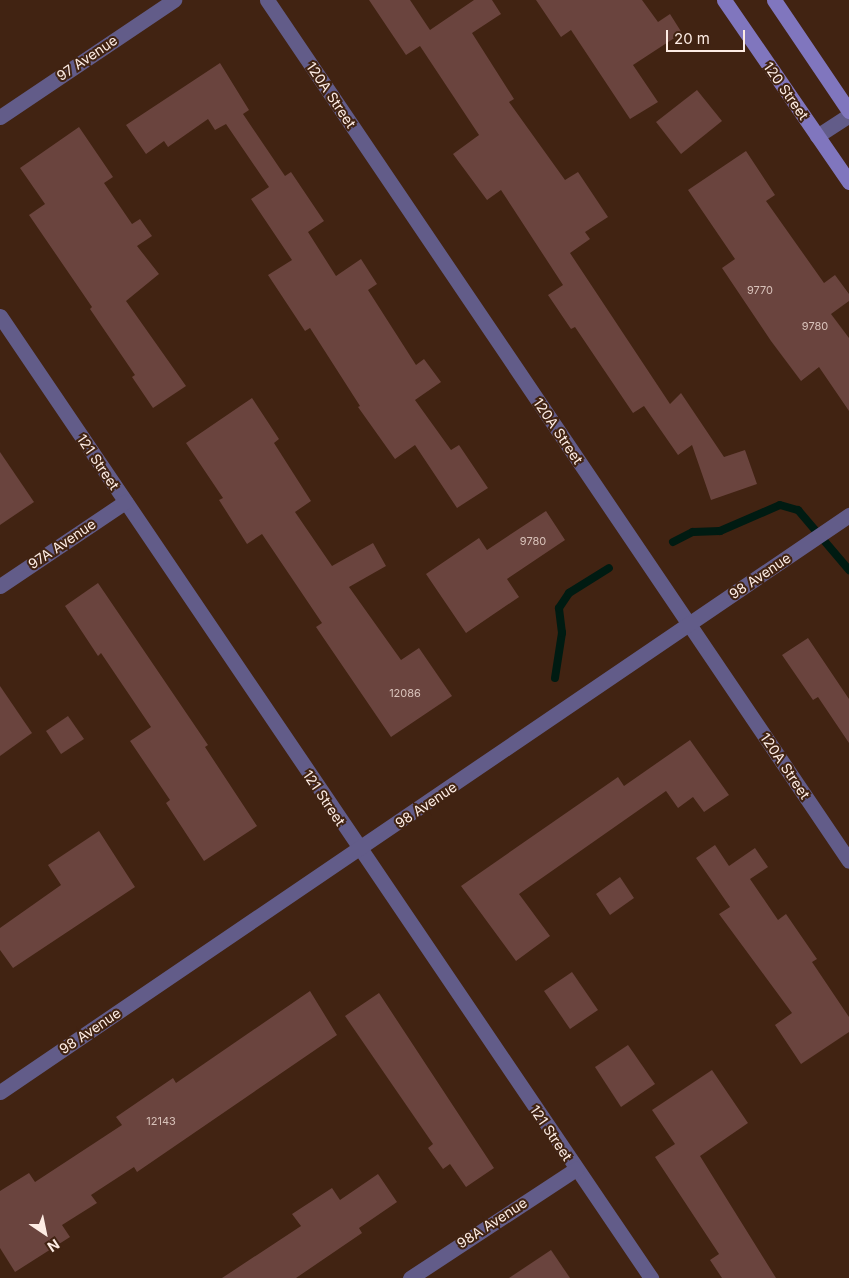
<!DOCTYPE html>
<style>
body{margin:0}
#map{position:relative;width:849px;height:1278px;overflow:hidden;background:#412312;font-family:Inter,sans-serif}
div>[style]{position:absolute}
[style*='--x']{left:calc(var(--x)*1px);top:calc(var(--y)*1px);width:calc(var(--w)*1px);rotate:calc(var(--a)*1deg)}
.stream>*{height:8px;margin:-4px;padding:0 4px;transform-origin:4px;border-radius:4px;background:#001b12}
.building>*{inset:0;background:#6a443e}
.street>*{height:15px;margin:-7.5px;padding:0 7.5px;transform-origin:7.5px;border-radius:7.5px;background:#625c89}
.secondary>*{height:15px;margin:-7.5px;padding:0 7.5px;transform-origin:7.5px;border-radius:7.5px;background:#8076be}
span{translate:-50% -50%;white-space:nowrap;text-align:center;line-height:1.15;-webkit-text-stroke:4px #412312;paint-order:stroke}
.number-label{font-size:11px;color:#d8c2ba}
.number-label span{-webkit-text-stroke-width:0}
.street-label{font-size:14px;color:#fdece4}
.north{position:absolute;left:20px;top:1208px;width:50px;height:50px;-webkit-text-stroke:4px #412312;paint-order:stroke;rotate:146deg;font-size:14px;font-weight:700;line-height:20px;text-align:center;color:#fdece4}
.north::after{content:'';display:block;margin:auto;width:18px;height:22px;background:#fdece4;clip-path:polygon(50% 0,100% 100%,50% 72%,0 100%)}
.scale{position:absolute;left:666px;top:30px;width:79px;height:22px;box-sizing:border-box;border:2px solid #fdece4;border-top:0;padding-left:6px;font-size:15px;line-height:18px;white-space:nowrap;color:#fdece4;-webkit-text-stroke:4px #412312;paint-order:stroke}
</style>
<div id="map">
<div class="stream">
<i style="--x:673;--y:542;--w:22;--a:-27"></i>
<i style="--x:693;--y:532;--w:27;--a:-2"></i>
<i style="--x:720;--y:531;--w:65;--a:-23.4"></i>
<i style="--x:780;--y:505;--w:19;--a:16"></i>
<i style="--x:798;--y:510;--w:79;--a:49.6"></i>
<i style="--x:555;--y:678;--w:46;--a:-81.2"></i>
<i style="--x:562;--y:633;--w:25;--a:-97"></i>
<i style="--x:559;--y:608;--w:18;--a:-56"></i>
<i style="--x:569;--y:593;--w:47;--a:-32"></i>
</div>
<div class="building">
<i style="clip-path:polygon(369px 0,410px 0,430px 30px,474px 0,492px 0,501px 14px,472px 33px,514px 99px,509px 102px,565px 180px,578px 172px,608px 217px,585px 232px,590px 239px,570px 253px,670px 404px,681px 393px,724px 457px,745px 450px,757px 484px,711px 500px,692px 445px,678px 455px,644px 406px,633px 413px,575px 327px,571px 329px,548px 295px,563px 285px,501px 190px,487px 200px,453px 154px,479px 135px,420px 46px,406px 55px)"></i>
<i style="clip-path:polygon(536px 0,642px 0,658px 22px,670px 14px,682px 33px,633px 65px,658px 102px,630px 119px,571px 30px,561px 37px)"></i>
<i style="clip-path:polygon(220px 63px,249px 110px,243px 114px,285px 176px,291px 172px,324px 221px,308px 232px,336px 276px,361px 259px,377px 284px,368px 290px,416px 365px,424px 359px,441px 382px,415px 400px,451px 450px,459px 445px,488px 488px,457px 508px,415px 445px,395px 459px,358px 407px,360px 406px,310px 328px,305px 331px,268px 275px,292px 260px,251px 199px,269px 187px,226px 124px,215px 130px,208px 119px,168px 147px,164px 141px,146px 154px,126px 125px)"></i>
<i style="clip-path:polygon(697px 90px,722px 121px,681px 154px,656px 122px)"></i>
<i style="clip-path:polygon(79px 127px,113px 177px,104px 183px,132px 224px,140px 219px,152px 236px,137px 246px,159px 274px,126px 301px,186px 386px,153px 408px,132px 377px,135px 375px,90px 309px,92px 307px,29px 215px,45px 204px,20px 168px)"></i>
<i style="clip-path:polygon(746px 151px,775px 195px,766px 201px,824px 283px,835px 275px,849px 294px,849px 301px,831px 314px,849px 338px,849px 411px,819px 367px,801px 381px,771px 341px,722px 268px,735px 259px,688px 190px)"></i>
<i style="clip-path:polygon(252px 398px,279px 439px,274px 443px,311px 501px,295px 512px,332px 566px,373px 543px,386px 566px,349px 587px,401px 660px,419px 648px,452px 696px,391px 737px,316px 627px,322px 623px,262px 534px,247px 544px,219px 500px,223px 498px,186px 443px)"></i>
<i style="clip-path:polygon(0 452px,34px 502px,0 525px)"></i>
<i style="clip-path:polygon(546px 511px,565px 540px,507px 579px,519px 597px,466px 633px,426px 574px,479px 538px,487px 550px)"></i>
<i style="clip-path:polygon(98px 583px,208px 745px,205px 747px,257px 826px,204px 861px,166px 803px,170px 800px,130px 741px,151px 727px,101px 653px,98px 656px,65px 606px)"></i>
<i style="clip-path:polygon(808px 638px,849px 699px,849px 743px,818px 697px,813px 700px,782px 655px)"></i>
<i style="clip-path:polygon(0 686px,32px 733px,0 756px)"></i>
<i style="clip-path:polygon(68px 716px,84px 739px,61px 754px,46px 731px)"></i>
<i style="clip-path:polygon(690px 740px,729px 795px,704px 812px,693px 797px,678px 808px,666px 791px,519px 894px,550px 936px,516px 961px,461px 886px,618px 777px,624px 786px)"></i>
<i style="clip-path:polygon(99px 831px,135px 887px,13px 968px,0 950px,0 928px,61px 885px,48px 865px)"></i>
<i style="clip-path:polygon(715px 845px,729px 866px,755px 848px,768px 867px,750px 879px,778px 920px,786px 914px,817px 959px,812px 962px,849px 1017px,849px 1032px,801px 1064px,775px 1025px,792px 1013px,719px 914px,730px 907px,696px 858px)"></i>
<i style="clip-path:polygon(620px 877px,634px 898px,610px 915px,596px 894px)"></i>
<i style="clip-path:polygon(572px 972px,598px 1010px,570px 1029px,544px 991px)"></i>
<i style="clip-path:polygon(310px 991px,337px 1035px,137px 1172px,134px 1167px,91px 1195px,97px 1203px,62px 1225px,70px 1237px,15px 1272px,0 1248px,0 1191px,29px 1173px,35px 1182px,122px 1125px,116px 1117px,173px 1078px,176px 1083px)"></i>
<i style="clip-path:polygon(379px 993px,494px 1168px,466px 1187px,450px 1164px,443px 1169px,428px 1148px,433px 1144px,345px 1016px)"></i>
<i style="clip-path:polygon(628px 1045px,655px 1084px,621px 1107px,595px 1067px)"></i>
<i style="clip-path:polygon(712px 1070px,748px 1123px,700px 1156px,776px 1278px,722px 1278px,710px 1260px,719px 1254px,655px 1157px,675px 1144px,652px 1110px)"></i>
<i style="clip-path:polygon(378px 1174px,397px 1202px,359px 1228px,362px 1233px,296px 1278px,222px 1278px,301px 1226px,292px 1214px,332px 1188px,340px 1200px)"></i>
<i style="clip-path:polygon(551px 1250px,570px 1278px,509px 1278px)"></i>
</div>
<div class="street">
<i style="--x:267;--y:0;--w:1039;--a:55.94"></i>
<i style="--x:0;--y:117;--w:210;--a:-33.9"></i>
<i style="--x:817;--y:136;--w:38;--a:-33"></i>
<i style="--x:0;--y:316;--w:1162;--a:55.91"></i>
<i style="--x:0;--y:586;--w:151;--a:-33.9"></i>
<i style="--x:0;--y:1092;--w:1027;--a:-34.2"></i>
<i style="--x:410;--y:1278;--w:199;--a:-33.3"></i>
</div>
<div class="secondary">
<i style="--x:724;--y:0;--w:221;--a:55.5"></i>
<i style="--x:774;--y:0;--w:134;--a:56"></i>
</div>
<div class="number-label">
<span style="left:760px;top:290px">9770</span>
<span style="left:815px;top:326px">9780</span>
<span style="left:533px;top:541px">9780</span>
<span style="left:405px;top:693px">12086</span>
<span style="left:161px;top:1121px">12143</span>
</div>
<div class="street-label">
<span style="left:87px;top:58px;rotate:-34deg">97 Avenue</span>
<span style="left:786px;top:91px;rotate:55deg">120 Street</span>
<span style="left:331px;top:95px;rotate:56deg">120A Street</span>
<span style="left:558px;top:431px;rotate:56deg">120A Street</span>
<span style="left:98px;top:462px;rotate:56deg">121 Street</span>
<span style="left:62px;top:544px;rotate:-34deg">97A Avenue</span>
<span style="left:760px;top:576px;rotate:-34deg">98 Avenue</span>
<span style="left:785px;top:766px;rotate:56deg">120A Street</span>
<span style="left:324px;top:798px;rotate:56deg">121 Street</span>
<span style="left:426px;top:805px;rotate:-34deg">98 Avenue</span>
<span style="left:90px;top:1031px;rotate:-34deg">98 Avenue</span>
<span style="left:551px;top:1133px;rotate:56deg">121 Street</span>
<span style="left:492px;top:1223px;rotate:-33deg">98A Avenue</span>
</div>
<div class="north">N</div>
<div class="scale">20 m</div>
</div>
